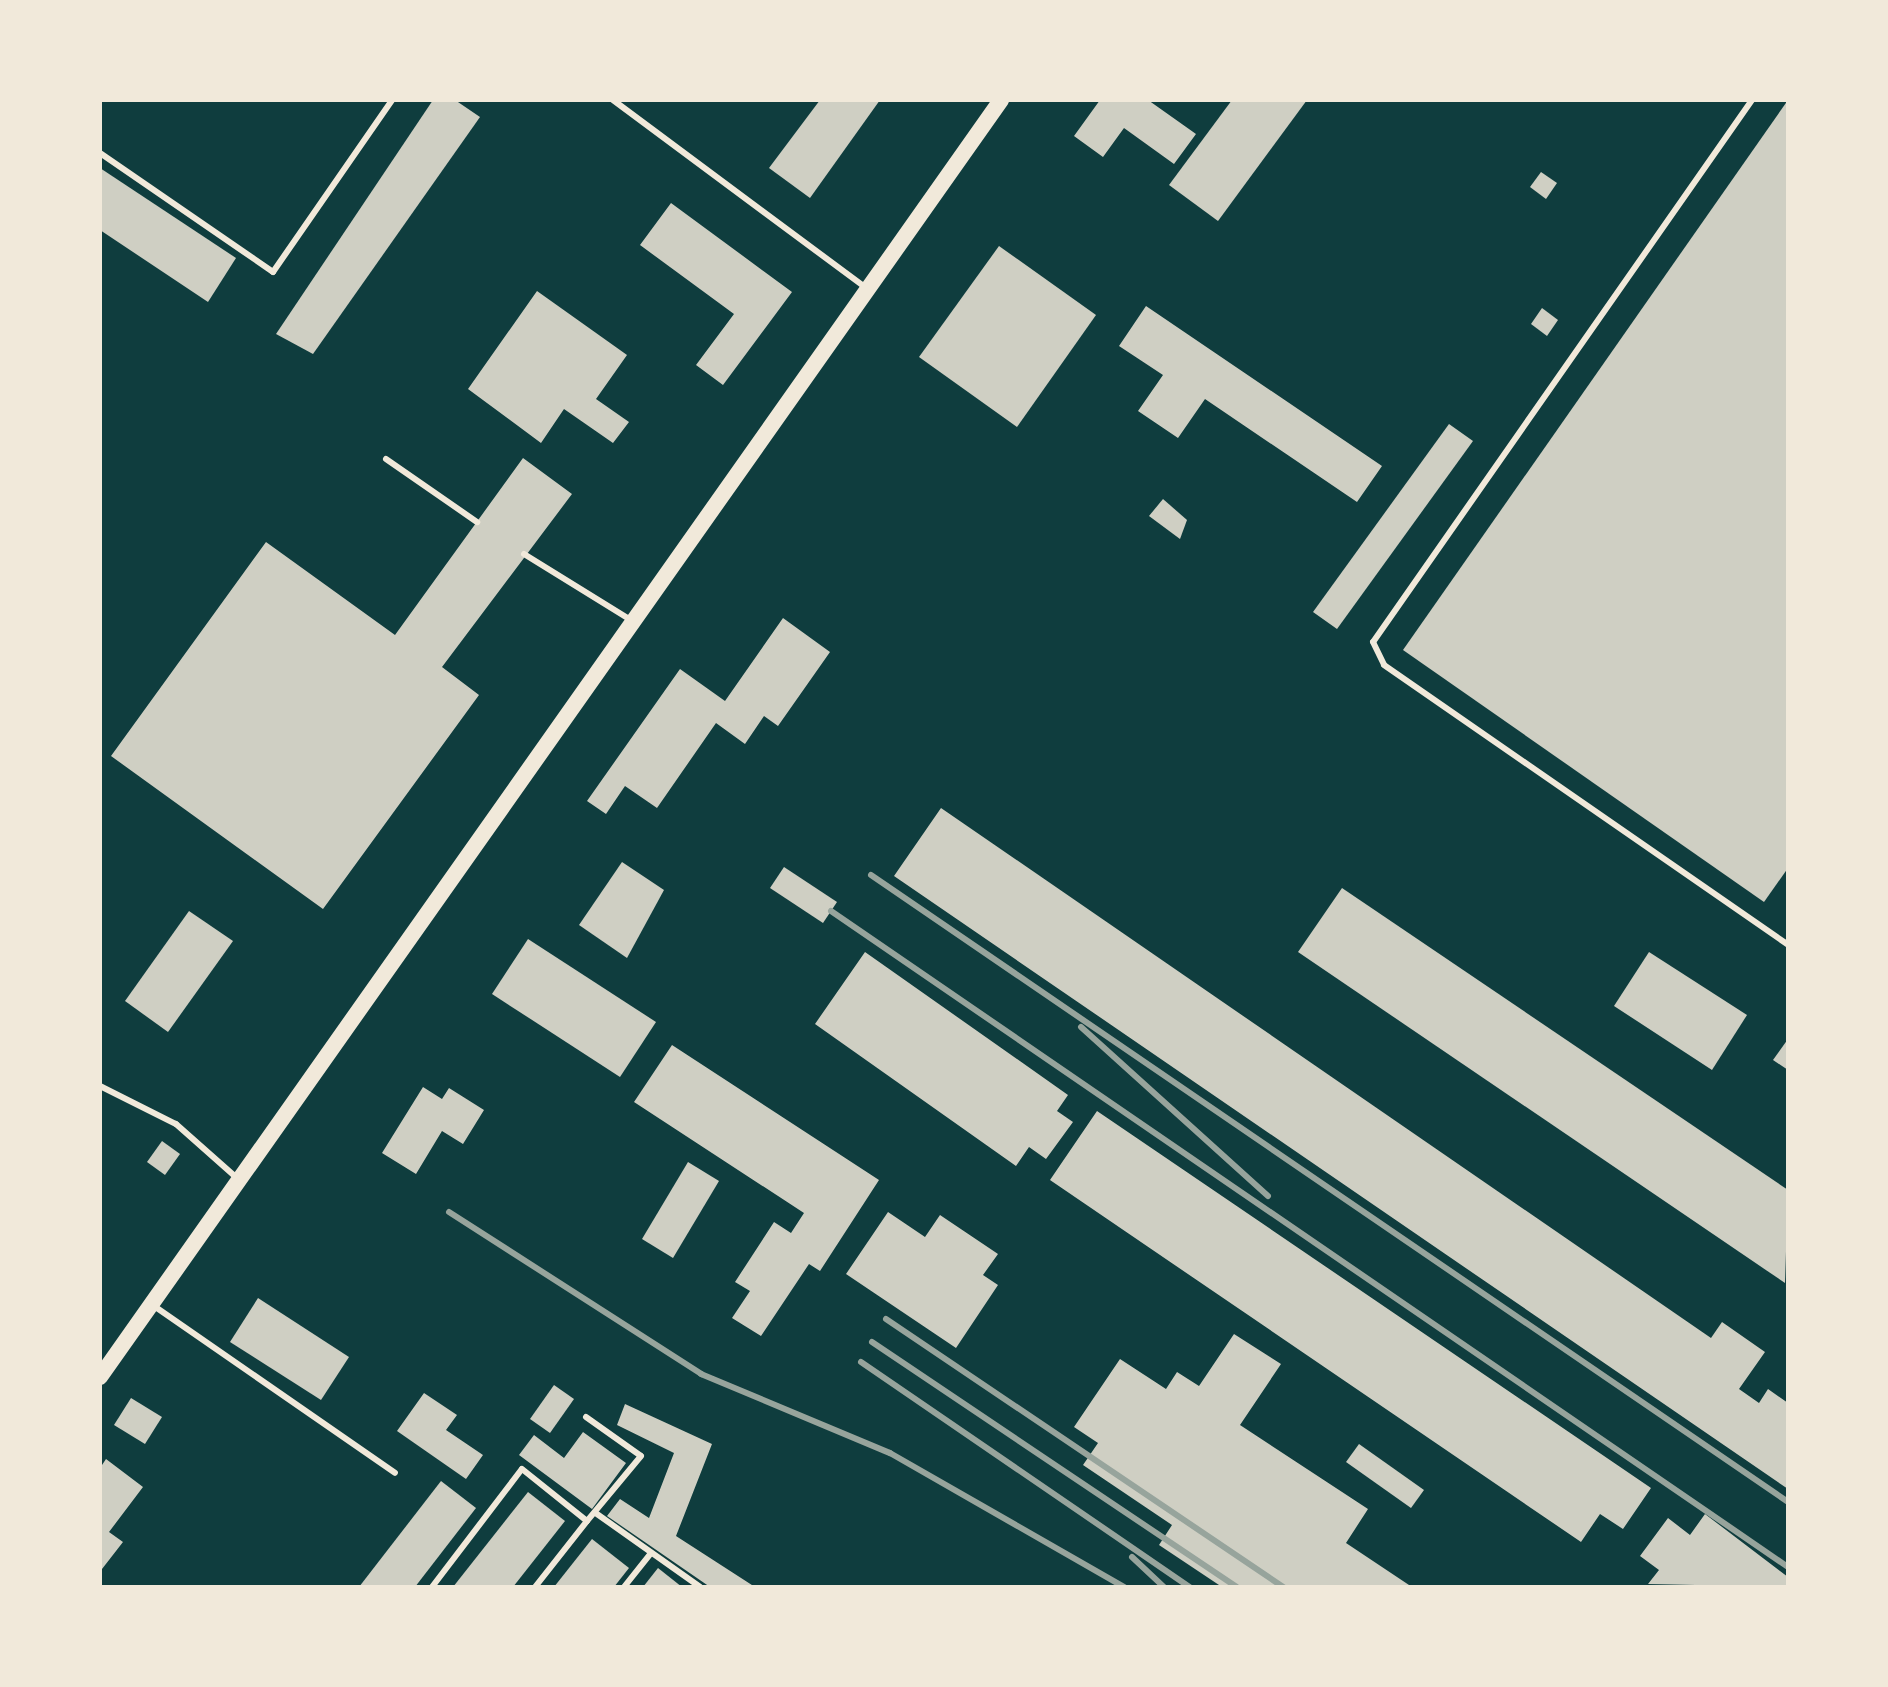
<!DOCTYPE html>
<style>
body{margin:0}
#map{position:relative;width:1888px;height:1687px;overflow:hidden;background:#0f3d3e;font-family:"Open Sans",sans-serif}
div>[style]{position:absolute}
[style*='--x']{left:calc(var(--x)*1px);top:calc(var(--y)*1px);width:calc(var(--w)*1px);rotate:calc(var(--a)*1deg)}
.building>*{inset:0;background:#cfcfc3}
.service>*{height:6px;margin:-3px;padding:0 3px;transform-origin:3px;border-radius:3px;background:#f1e9da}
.secondary>*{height:16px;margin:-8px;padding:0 8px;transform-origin:8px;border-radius:8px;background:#f1e9da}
.rail>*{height:6px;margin:-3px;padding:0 3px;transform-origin:3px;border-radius:3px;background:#97a49c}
span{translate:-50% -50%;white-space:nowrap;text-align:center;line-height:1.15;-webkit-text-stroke:6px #f1e9da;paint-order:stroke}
.frame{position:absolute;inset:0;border:102px solid #f1e9da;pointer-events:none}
</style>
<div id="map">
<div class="building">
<i style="clip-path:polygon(433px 100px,455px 100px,480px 117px,313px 354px,276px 334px)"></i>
<i style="clip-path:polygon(820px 100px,880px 100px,810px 198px,769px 168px)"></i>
<i style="clip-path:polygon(1100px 100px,1148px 100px,1196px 134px,1174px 164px,1124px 128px,1103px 157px,1074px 136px)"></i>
<i style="clip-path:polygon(1232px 100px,1307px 100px,1218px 221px,1169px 185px)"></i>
<i style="clip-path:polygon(1788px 100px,1788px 868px,1764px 902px,1403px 650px)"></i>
<i style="clip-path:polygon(100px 168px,236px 258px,208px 302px,100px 230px)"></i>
<i style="clip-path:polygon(1541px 172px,1557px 183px,1546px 199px,1530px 187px)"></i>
<i style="clip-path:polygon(671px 203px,792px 292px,723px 385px,696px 365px,734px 314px,640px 245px)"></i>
<i style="clip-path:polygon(999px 246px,1096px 315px,1017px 427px,919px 357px)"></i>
<i style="clip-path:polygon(537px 291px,627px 355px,596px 399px,629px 422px,613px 443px,564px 409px,541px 443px,468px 389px)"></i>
<i style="clip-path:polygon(1146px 306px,1382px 466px,1357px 502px,1205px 399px,1178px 438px,1138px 411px,1163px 375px,1119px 346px)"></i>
<i style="clip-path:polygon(1542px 308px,1558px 320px,1547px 336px,1531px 324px)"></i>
<i style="clip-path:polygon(1449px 424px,1473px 441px,1337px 629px,1313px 612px)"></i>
<i style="clip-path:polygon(523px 458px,572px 494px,442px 667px,479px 695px,323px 909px,111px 756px,266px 542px,395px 635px)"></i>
<i style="clip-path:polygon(1163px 499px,1187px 520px,1180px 539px,1149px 516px)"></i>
<i style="clip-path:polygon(783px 618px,830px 652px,778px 726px,764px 716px,745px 744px,716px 723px,657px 808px,625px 786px,606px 814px,587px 801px,680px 669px,725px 701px)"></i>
<i style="clip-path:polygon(941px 808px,1711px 1338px,1722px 1322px,1765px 1352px,1739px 1389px,1759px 1403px,1768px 1389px,1788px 1403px,1788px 1489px,894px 876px)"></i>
<i style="clip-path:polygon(622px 862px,664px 890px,627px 958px,579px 925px)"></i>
<i style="clip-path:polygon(784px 867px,837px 902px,823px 923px,770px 888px)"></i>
<i style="clip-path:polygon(1342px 888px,1788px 1190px,1785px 1283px,1298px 952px)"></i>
<i style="clip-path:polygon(189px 911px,233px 941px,168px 1032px,125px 1001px)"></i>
<i style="clip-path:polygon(528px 939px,656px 1022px,620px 1077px,492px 994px)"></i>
<i style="clip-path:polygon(865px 952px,1068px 1095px,1057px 1111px,1073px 1122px,1046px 1159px,1029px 1147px,1016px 1166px,815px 1024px)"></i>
<i style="clip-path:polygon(1649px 952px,1747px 1015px,1712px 1070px,1614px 1006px)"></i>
<i style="clip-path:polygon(1788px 1039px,1788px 1070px,1773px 1060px)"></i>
<i style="clip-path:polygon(672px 1045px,879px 1180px,820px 1271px,809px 1264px,761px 1336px,732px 1318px,750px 1291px,735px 1282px,774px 1222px,791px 1233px,804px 1213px,634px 1102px)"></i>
<i style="clip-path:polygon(423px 1087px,442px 1099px,449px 1088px,484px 1110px,463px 1144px,442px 1131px,416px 1174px,382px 1153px)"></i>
<i style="clip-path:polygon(1097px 1111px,1651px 1488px,1623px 1529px,1600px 1514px,1581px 1542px,1050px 1180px)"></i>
<i style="clip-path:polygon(162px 1141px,180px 1154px,165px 1175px,147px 1162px)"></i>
<i style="clip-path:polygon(688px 1162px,719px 1181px,673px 1258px,642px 1239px)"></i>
<i style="clip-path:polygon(888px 1212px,925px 1237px,940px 1215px,998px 1254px,983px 1275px,998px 1285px,956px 1348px,846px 1274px)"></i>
<i style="clip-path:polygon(258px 1298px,349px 1357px,321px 1400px,230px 1342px)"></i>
<i style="clip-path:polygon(1234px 1334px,1281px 1364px,1240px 1425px,1368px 1509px,1346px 1543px,1412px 1587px,1222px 1587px,1159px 1545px,1172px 1525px,1083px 1465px,1098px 1443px,1074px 1427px,1120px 1359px,1166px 1389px,1177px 1372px,1199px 1386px)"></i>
<i style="clip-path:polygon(554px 1385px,574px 1399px,550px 1433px,530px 1419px)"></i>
<i style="clip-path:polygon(424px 1393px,457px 1415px,446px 1430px,483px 1455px,466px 1479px,397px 1431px)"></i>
<i style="clip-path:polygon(131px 1398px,162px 1417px,145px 1444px,114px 1425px)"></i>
<i style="clip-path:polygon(625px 1404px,712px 1444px,676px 1536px,755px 1587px,710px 1587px,607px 1516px,620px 1499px,649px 1518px,674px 1453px,617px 1425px)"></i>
<i style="clip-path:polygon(583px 1432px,626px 1463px,592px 1509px,519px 1455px,534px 1435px,564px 1458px)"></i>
<i style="clip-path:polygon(1359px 1444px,1424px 1490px,1411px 1508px,1346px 1462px)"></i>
<i style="clip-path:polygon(106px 1459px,143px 1487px,109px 1532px,123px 1542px,102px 1569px,100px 1468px)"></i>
<i style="clip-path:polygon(441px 1481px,476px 1508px,415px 1587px,359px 1587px)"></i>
<i style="clip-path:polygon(528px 1492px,565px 1521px,513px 1587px,453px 1587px)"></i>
<i style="clip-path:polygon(1705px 1514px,1788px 1577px,1788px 1587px,1648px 1584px,1659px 1570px,1640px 1556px,1668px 1518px,1690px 1535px)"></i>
<i style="clip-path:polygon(592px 1539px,629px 1568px,614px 1587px,554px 1587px)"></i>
<i style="clip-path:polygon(658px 1568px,682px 1587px,643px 1587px)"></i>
</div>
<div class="service">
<i style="--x:613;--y:100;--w:314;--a:36.6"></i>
<i style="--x:1752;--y:100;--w:661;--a:124.96"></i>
<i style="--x:1373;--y:642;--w:25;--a:64"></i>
<i style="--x:1384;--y:665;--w:492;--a:34.7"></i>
<i style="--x:100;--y:153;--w:210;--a:34.5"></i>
<i style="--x:273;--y:272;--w:209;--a:-55.3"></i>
<i style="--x:386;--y:459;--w:111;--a:34.7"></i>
<i style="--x:524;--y:554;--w:126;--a:31.7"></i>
<i style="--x:100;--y:1086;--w:85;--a:26.6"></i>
<i style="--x:176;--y:1124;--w:83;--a:41.6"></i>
<i style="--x:154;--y:1306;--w:293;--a:34.7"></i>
<i style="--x:586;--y:1417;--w:67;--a:35.3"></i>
<i style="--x:641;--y:1456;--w:85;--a:129.7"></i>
<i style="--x:597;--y:1514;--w:126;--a:35.3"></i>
<i style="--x:432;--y:1587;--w:148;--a:-52.7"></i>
<i style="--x:522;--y:1469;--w:83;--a:38.7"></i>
<i style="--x:587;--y:1521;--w:84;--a:128.2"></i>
<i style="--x:624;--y:1587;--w:43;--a:-51.5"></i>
</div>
<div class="secondary">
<i style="--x:100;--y:1377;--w:1563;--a:-54.79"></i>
</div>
<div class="rail">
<i style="--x:871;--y:875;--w:1111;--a:34.36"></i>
<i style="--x:831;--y:911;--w:1160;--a:34.43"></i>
<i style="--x:1081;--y:1027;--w:252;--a:42.1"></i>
<i style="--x:449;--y:1212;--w:300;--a:32.7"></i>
<i style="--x:701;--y:1374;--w:205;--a:22.7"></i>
<i style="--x:890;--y:1453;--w:270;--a:29.8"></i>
<i style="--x:886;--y:1319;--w:480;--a:34"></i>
<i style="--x:872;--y:1342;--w:439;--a:33.9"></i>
<i style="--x:861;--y:1362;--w:399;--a:34.4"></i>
<i style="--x:1132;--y:1557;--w:44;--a:43.2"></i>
</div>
<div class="frame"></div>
</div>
